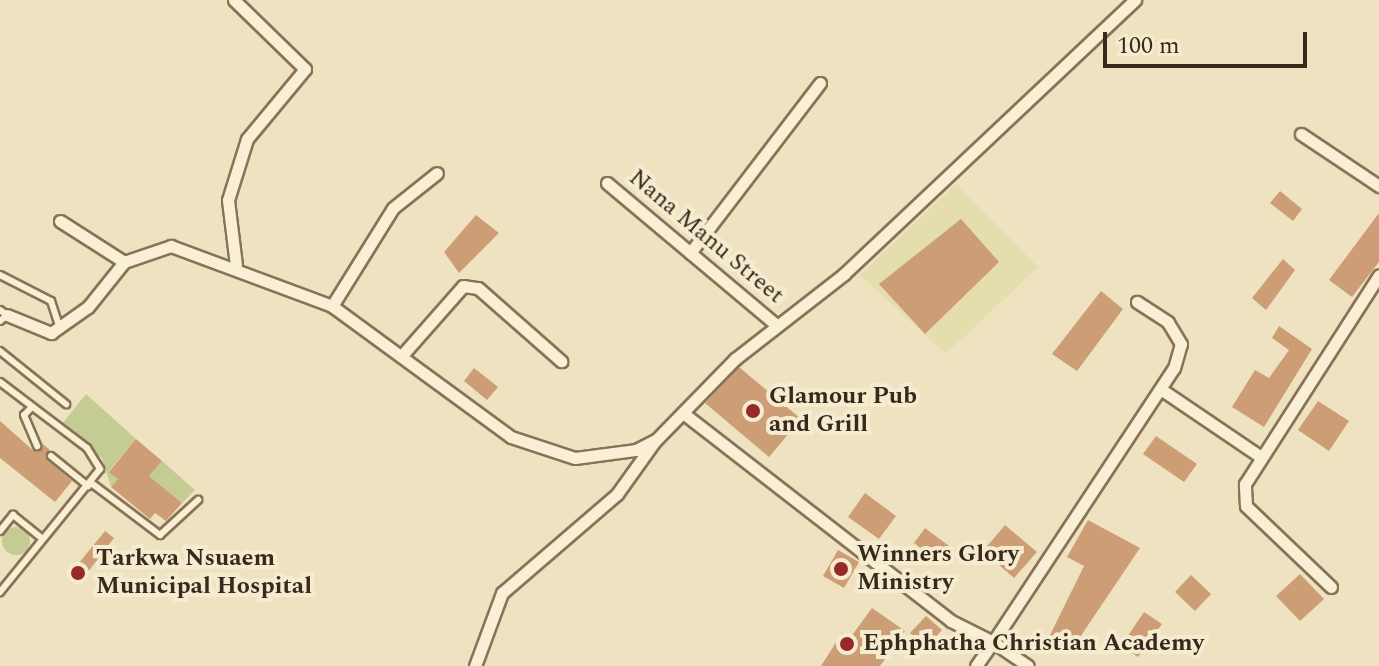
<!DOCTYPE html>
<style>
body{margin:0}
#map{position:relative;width:1379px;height:666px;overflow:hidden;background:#eee2c0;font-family:Spectral,serif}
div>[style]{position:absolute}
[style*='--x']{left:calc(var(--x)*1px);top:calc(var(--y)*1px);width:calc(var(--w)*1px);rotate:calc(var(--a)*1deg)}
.farmland>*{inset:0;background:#e4ddae}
.green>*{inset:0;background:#c4cc94}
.round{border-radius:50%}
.building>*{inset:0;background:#cd9d76}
.roads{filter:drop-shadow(2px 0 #877358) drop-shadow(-2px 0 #877358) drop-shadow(0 2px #877358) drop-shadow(0 -2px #877358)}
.service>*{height:6px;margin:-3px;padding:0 3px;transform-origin:3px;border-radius:3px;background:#f9efd4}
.minor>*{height:11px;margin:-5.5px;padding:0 5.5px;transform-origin:5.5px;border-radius:5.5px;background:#f9efd4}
.dots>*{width:22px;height:22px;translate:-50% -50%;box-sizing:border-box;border:4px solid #f5ecd0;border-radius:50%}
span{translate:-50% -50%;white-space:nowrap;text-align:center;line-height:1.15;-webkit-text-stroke:8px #f5ecd0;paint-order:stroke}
.street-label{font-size:24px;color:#372a1d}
.poi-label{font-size:24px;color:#372a1d;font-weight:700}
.left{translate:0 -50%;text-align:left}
.scale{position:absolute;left:1103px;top:32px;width:204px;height:36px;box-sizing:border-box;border:4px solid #372a1d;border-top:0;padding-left:10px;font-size:24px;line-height:28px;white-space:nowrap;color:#372a1d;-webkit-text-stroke:6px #f5ecd0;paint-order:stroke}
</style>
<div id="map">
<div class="farmland">
<i style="clip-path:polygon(956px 184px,1038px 267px,946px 354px,860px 275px)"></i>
</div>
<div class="green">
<i style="clip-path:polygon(86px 394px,136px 439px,109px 471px,118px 479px,111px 487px,102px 458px,62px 424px)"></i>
<i style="clip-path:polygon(162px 461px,195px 490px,182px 503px,149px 476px)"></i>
<i class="round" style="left:2px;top:527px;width:28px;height:28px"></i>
</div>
<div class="building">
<i style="clip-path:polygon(1280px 191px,1302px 209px,1293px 221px,1270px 203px)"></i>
<i style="clip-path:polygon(1379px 213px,1379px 262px,1352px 297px,1329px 280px)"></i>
<i style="clip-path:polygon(476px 215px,499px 233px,459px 273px,444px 252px)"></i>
<i style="clip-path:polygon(961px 219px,999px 262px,925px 334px,879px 284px)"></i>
<i style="clip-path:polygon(1283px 259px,1295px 270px,1266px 310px,1252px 298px)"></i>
<i style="clip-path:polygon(1101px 291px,1123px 309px,1077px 371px,1052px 354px)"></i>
<i style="clip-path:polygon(1279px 326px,1312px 349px,1264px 427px,1232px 407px,1255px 370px,1269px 378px,1289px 350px,1272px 338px)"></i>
<i style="clip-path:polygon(739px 367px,801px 419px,769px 457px,705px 403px)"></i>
<i style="clip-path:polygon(474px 368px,498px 387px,487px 400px,464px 381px)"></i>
<i style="clip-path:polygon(1318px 401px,1349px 421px,1329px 451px,1298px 430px)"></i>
<i style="clip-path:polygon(0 421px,34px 451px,43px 444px,50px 450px,46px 459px,72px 481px,55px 502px,0 458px)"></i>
<i style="clip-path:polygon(1156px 436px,1197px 464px,1184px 482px,1143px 454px)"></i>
<i style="clip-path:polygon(136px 439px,162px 461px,149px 476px,182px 503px,166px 521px,155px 513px,150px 519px,111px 487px,118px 479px,109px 472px)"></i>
<i style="clip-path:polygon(865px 493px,896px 516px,879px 539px,848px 517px)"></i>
<i style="clip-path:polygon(1088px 520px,1140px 548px,1072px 649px,1050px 635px,1084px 566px,1067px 557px)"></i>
<i style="clip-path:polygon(1005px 525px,1037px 552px,1014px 578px,983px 551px)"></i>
<i style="clip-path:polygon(925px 528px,953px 549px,941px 564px,914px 543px)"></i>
<i style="clip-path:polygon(105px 531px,114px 538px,84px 577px,74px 569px)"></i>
<i style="clip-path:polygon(838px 550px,859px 562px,844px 588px,823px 576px)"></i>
<i style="clip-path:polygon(1300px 574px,1324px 599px,1300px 621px,1276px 596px)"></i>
<i style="clip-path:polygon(1191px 575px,1211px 594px,1195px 611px,1175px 592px)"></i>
<i style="clip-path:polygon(872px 608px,905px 631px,880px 666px,821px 666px,842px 633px,850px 638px)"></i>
<i style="clip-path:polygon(1144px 612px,1162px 624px,1138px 657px,1121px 646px)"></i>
<i style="clip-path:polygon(926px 616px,942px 630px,926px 647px,910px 633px)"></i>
</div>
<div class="roads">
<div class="service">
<i style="--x:0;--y:275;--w:57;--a:27"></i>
<i style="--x:51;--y:301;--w:28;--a:72"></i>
<i style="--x:0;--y:310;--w:9;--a:36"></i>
<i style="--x:7;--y:315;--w:9;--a:139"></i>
<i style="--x:0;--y:351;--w:85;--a:38.8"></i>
<i style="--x:0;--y:382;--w:109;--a:37.2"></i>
<i style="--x:87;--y:448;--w:25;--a:58"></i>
<i style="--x:100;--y:469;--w:159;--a:129.1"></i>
<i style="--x:32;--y:407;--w:11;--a:135"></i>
<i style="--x:24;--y:415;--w:34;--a:67"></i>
<i style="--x:51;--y:456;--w:48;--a:39"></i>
<i style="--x:90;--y:482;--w:88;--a:37.1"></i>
<i style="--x:160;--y:535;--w:52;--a:-42.6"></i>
<i style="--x:0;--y:531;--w:21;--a:-51"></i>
<i style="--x:13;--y:515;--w:38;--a:39"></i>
</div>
<div class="minor">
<i style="--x:234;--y:0;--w:99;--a:44.2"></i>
<i style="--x:305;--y:69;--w:91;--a:129.6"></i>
<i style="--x:247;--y:139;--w:64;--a:107.3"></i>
<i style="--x:228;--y:200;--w:65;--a:83"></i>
<i style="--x:1301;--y:134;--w:94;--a:33.7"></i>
<i style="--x:607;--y:183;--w:221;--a:40"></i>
<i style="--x:60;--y:221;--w:76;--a:32.6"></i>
<i style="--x:690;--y:253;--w:214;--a:-52.6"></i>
<i style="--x:332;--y:306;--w:115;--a:-58.1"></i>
<i style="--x:393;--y:208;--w:56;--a:-38.5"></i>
<i style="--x:7;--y:315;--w:48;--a:22.2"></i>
<i style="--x:51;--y:333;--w:45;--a:-35.1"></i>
<i style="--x:88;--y:307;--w:58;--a:-51.3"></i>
<i style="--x:124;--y:262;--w:50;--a:-18.8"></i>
<i style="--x:171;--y:246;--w:172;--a:20.4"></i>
<i style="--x:332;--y:306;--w:222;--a:36.2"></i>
<i style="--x:511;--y:437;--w:67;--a:18.2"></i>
<i style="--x:575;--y:458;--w:62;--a:-7.5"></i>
<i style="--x:636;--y:450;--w:22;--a:-27"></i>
<i style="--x:656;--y:440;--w:113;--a:-45.7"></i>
<i style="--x:735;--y:359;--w:138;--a:-37.9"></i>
<i style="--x:844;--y:274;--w:400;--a:-43.3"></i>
<i style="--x:404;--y:353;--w:89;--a:-48.6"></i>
<i style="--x:463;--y:286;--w:15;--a:8"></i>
<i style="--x:478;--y:288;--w:111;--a:41.3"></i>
<i style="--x:1162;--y:390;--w:116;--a:34.1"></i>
<i style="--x:683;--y:413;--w:339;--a:37.8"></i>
<i style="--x:951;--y:621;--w:47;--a:26.6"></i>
<i style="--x:993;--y:642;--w:328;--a:-56.6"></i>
<i style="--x:1174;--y:368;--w:25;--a:-74"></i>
<i style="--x:1181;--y:344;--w:26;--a:-121"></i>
<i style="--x:1168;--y:322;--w:37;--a:-147"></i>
<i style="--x:1331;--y:587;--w:117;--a:-136.4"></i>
<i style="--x:1246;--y:506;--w:22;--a:-93"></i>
<i style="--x:1245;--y:484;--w:248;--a:-57.3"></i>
<i style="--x:475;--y:666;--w:78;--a:-69.7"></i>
<i style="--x:502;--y:593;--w:152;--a:-40.7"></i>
<i style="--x:617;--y:494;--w:65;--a:-54.4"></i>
<i style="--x:976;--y:666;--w:29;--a:-55"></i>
<i style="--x:993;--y:642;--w:42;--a:34.4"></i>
</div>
</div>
<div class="dots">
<i style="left:753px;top:411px;background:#972a28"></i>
<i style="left:841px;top:569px;background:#972a28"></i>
<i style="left:78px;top:573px;background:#972a28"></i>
<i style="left:847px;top:644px;background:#972a28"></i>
</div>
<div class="street-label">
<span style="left:706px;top:237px;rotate:40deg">Nana Manu Street</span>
</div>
<div class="poi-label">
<span class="left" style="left:769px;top:411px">Glamour Pub<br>and Grill</span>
<span class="left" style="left:857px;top:569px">Winners Glory<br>Ministry</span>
<span class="left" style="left:96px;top:573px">Tarkwa Nsuaem<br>Municipal Hospital</span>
<span class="left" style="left:863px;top:644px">Ephphatha Christian Academy</span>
</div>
<div class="scale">100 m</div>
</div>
